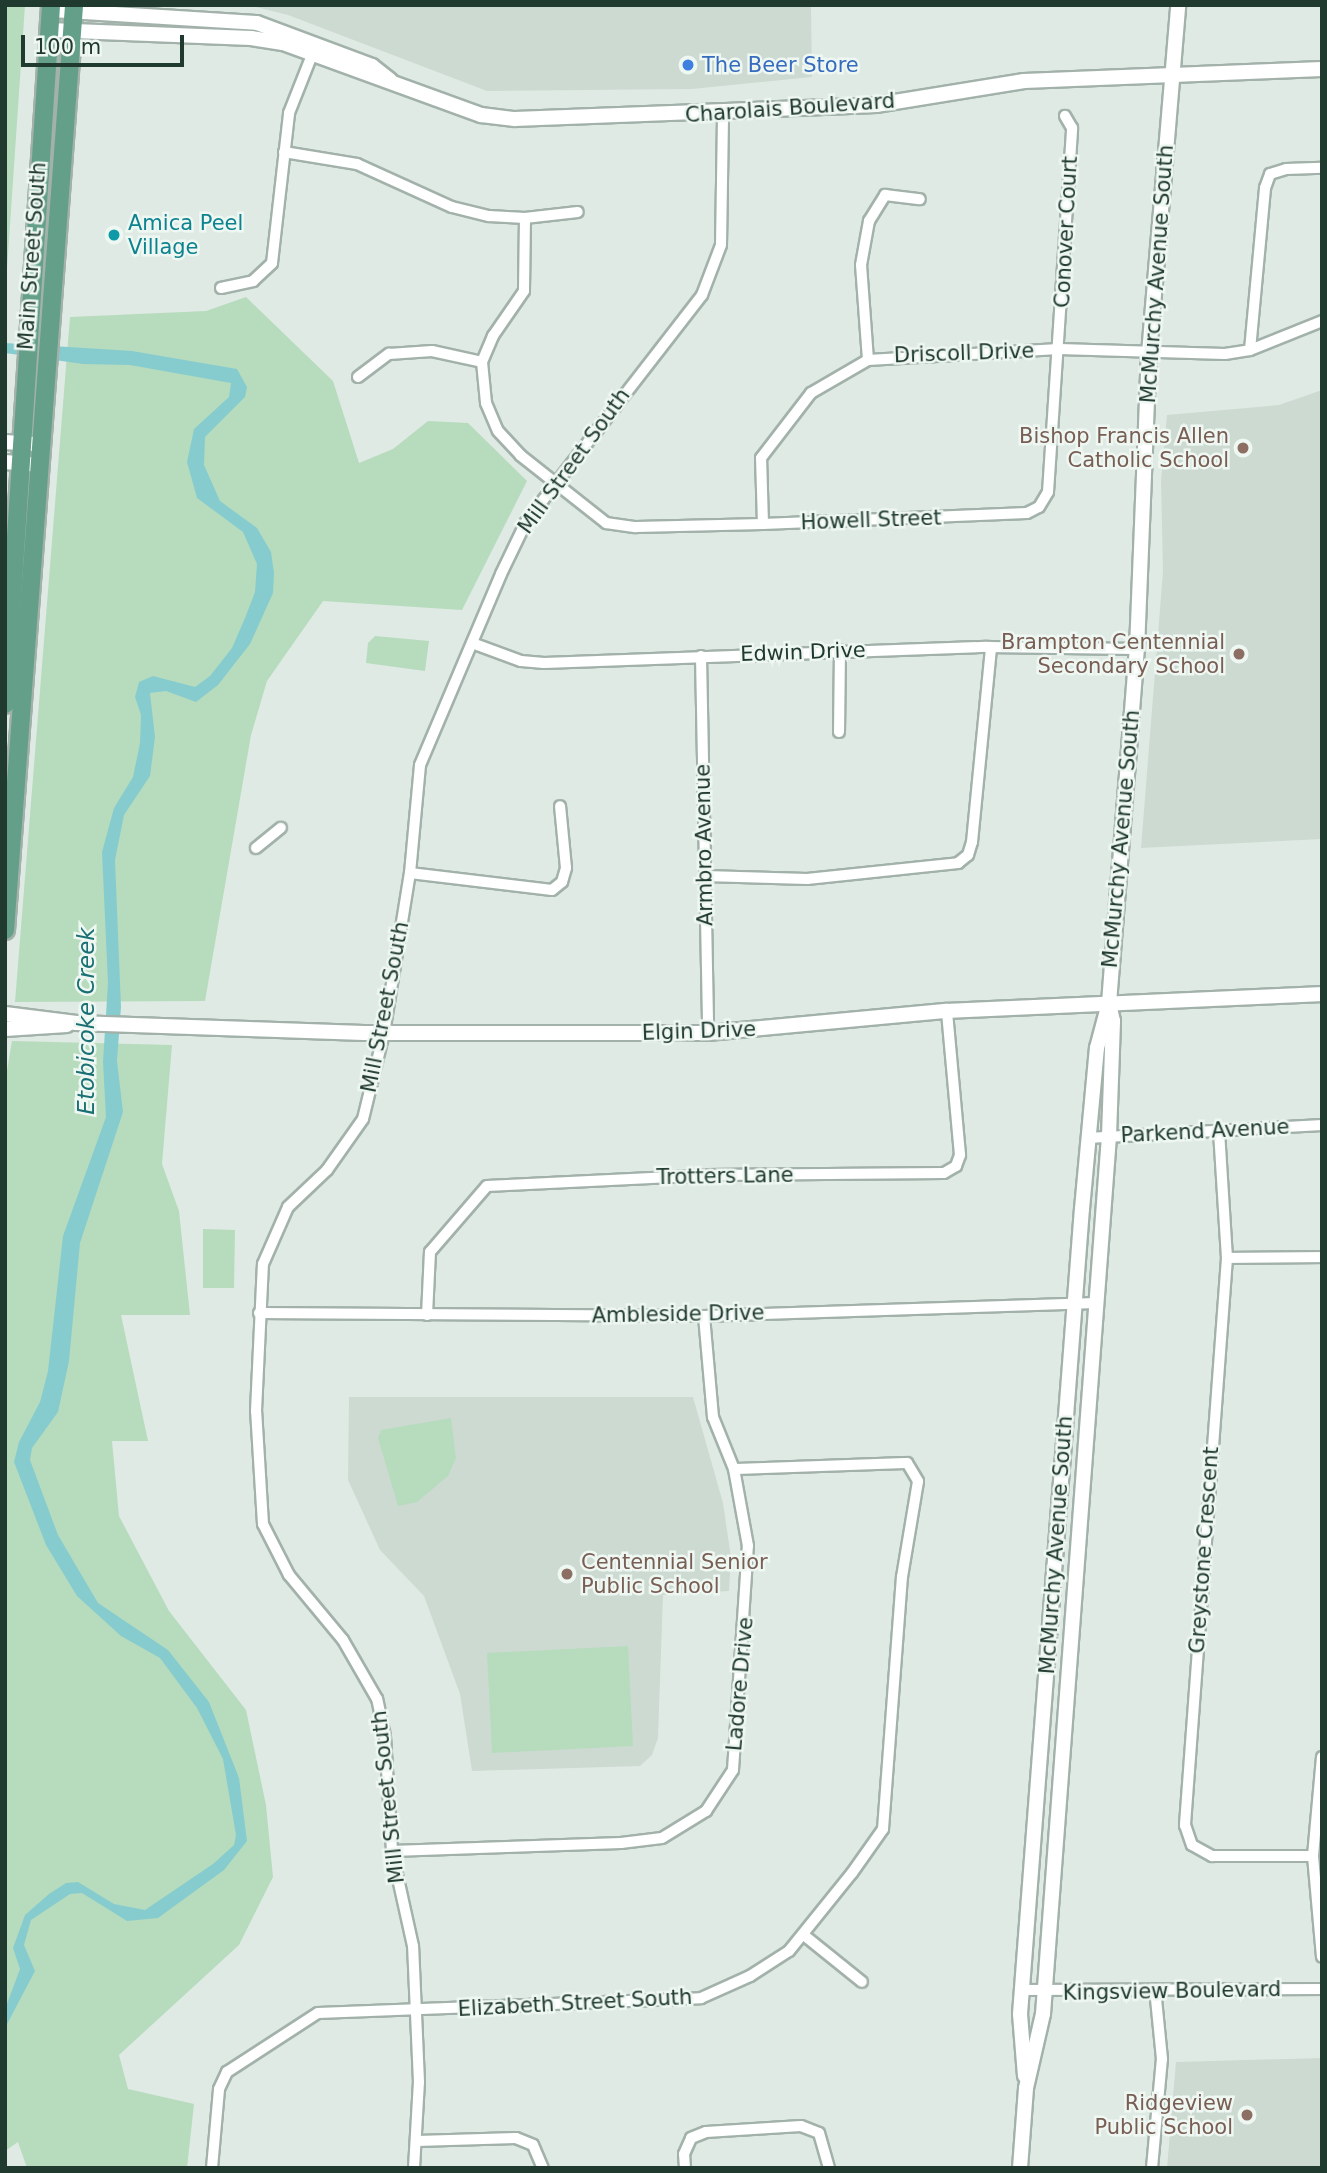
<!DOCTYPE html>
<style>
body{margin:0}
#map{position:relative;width:1327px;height:2173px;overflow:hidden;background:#dfeae4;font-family:"DejaVu Sans",sans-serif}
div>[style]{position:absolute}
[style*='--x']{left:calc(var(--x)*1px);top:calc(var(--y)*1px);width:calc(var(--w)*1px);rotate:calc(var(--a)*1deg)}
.built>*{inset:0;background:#cddad2}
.green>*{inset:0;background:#b7dbbd}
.water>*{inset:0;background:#86cccf}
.roads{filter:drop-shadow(2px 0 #a2b2aa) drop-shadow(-2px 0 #a2b2aa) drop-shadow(0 2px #a2b2aa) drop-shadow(0 -2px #a2b2aa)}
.minor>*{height:10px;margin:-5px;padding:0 5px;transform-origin:5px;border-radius:5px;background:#fff}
.tertiary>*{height:14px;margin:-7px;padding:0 7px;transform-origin:7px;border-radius:7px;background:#fff}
.primary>*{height:18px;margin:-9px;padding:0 9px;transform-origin:9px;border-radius:9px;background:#639f89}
.dots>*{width:19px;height:19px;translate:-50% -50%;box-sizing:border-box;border:4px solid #eff7f2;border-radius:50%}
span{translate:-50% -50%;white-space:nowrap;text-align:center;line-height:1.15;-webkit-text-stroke:5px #eff7f2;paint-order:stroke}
.shop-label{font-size:21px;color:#366cbe}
.left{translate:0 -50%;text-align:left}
.street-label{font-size:21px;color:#203a30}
.culture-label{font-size:21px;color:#0d838f}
.education-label{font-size:21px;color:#785e54}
.right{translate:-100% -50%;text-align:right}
.water-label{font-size:23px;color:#1b7074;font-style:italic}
.frame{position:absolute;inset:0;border:7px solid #203a30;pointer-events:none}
.scale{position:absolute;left:21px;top:35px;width:163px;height:32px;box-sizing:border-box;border:4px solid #203a30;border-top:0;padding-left:9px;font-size:21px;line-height:24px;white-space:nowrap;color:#203a30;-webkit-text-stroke:5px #eff7f2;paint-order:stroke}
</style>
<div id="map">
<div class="built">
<i style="clip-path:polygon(248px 5px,811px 5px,812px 77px,692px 89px,487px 91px,288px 15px)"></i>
<i style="clip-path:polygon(1322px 390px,1322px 839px,1141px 848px,1163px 571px,1161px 481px,1167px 415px,1279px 405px)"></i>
<i style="clip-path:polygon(349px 1397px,693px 1397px,723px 1503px,731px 1557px,729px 1591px,663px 1595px,658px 1738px,652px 1755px,640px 1766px,472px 1771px,460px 1694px,424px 1596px,380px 1550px,348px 1480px)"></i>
<i style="clip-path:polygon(1322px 2058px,1322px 2168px,1167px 2168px,1176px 2062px)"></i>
</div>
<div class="green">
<i style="clip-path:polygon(5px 5px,25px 5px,5px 298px)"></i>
<i style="clip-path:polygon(246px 297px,333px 381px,359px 463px,393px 449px,428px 421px,468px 423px,527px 481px,462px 610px,323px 601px,267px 681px,251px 735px,205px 1001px,15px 1002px,70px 317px,206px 311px)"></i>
<i style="clip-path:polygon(375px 636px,429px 641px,425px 671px,366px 663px,368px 643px)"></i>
<i style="clip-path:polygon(12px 1041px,172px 1045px,162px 1164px,179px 1211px,190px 1315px,121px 1315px,148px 1441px,112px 1441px,119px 1516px,169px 1611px,246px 1710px,266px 1805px,273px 1877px,239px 1945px,119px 2055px,128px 2089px,194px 2104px,187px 2168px,27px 2168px,18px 2142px,5px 2151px,5px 1082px)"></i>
<i style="clip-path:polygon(203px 1229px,235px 1230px,234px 1288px,203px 1288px)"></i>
<i style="clip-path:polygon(451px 1418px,456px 1458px,448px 1476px,417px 1502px,398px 1506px,378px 1438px,381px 1430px)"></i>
<i style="clip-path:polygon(628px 1646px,633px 1746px,492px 1753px,487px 1653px)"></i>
</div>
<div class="water">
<i style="clip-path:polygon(5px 343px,132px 351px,237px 369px,247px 387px,245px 397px,205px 437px,204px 465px,220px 501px,257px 528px,271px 552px,274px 573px,273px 593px,250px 644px,218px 685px,196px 702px,166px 691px,150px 693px,155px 737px,150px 776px,124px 815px,115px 860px,121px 1007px,117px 1061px,123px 1112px,80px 1243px,69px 1361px,58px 1412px,32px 1448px,30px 1460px,58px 1535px,98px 1603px,168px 1650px,209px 1702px,239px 1778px,247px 1841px,224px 1870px,158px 1918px,127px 1921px,82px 1893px,70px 1894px,31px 1920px,24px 1945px,35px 1971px,5px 2028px,5px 2009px,20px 1969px,13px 1948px,25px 1915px,49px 1894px,66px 1883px,78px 1882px,114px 1904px,145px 1910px,213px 1864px,234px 1845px,236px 1835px,223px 1759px,197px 1708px,160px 1658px,121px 1636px,77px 1596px,46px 1545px,14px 1462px,19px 1442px,40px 1402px,48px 1371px,63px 1236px,106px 1117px,103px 1062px,108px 983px,102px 852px,114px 808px,133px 777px,140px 743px,141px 715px,135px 697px,139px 682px,153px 676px,195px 687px,210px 676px,232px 648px,245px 618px,255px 592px,257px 564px,243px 532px,197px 498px,187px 462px,194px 429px,229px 397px,231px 383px,130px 365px,83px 364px,5px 353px)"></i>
</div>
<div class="roads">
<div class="minor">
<i style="--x:284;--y:152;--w:74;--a:9.3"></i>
<i style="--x:357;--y:164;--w:104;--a:24.4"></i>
<i style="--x:452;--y:207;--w:38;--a:14"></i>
<i style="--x:489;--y:216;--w:36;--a:3"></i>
<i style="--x:525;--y:218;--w:53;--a:-6.5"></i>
<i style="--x:525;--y:218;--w:73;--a:90.8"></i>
<i style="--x:524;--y:291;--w:55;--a:124.6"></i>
<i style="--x:493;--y:336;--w:28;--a:113"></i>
<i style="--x:482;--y:362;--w:41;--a:84.4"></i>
<i style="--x:486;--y:403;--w:30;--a:67"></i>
<i style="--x:498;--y:431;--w:33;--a:47"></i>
<i style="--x:520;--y:455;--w:110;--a:38.3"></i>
<i style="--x:606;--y:523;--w:30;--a:8"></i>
<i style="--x:636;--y:527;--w:127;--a:-1.4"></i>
<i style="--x:763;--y:524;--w:264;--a:-2.4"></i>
<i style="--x:1027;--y:513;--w:13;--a:-27"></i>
<i style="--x:1039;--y:507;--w:17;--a:-59"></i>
<i style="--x:1048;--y:492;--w:365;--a:-86.2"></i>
<i style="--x:1072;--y:128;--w:14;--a:-120"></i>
<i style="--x:221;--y:288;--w:33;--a:-12"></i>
<i style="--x:253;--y:281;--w:26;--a:-43"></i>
<i style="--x:272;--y:263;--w:151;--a:-83.5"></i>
<i style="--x:289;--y:113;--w:68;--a:-68.4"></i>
<i style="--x:1250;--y:350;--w:163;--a:-84.7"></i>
<i style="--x:1265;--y:188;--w:15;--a:-70"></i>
<i style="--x:1270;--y:174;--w:17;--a:-17"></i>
<i style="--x:1286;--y:169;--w:36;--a:-2"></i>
<i style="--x:868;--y:360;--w:95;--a:-94.2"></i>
<i style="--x:861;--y:265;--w:45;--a:-79.7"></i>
<i style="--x:869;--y:221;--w:31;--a:-58"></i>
<i style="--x:885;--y:195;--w:35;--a:7"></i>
<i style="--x:358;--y:377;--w:39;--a:-37"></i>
<i style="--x:389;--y:354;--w:43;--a:-4"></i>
<i style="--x:432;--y:351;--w:51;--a:12.4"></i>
<i style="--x:763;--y:524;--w:66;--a:-91.7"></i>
<i style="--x:761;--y:458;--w:82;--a:-52.4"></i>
<i style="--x:811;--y:393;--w:66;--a:-30.1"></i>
<i style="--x:868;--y:360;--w:191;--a:-3.3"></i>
<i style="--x:1059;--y:349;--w:166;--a:1.7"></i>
<i style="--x:1225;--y:354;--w:25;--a:-9"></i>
<i style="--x:1250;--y:350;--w:78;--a:-21.9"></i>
<i style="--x:472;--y:643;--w:52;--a:20.2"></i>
<i style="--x:521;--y:661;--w:23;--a:5"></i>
<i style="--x:544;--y:663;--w:443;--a:-2.1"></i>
<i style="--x:987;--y:647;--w:150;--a:0.8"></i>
<i style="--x:701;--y:656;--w:377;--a:88.9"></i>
<i style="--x:839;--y:732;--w:82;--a:-89.3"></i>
<i style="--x:256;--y:848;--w:32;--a:-39"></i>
<i style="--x:410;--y:873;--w:143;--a:6.8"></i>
<i style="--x:552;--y:890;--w:13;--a:-39"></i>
<i style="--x:562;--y:882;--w:15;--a:-74"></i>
<i style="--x:566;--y:868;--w:62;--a:-95.5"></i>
<i style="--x:705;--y:876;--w:102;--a:1.7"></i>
<i style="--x:807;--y:879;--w:152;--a:-6"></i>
<i style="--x:958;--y:863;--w:13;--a:-39"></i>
<i style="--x:968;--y:855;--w:14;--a:-73"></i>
<i style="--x:972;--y:842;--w:196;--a:-84.4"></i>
<i style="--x:1219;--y:1131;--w:127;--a:86.4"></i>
<i style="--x:1227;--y:1258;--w:569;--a:94.24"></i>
<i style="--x:1185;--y:1825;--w:21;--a:71"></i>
<i style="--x:1192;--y:1845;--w:23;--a:29"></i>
<i style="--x:1212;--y:1856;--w:101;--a:0"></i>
<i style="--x:1088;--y:1138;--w:234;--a:-3.2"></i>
<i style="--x:1227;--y:1258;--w:95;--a:-0.6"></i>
<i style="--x:259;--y:1313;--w:445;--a:0.4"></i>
<i style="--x:704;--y:1316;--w:392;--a:-1.9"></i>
<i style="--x:427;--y:1315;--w:63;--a:-87.3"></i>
<i style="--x:430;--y:1252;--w:87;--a:-49.2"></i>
<i style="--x:487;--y:1186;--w:221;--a:-2.8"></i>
<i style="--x:708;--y:1175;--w:236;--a:-0.5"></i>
<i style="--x:944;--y:1173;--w:14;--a:-30"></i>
<i style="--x:956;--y:1166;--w:12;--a:-70"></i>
<i style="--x:960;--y:1155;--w:145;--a:-95.2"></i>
<i style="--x:1322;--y:1757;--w:99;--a:95.2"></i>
<i style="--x:1313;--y:1856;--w:101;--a:84.9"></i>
<i style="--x:392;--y:1851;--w:229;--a:-2"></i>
<i style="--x:621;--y:1843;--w:41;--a:-7"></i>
<i style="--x:662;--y:1838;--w:52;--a:-31.5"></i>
<i style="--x:706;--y:1811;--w:49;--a:-56.6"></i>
<i style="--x:733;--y:1770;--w:225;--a:-86.2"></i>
<i style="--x:748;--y:1546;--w:78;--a:-100.3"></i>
<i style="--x:734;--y:1469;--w:56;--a:-112"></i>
<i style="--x:713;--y:1417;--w:101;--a:-95.1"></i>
<i style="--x:805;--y:1936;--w:73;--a:38.9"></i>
<i style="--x:1022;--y:1990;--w:300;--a:-0.2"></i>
<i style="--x:417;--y:2141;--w:99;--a:-1.7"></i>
<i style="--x:516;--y:2138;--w:18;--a:22"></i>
<i style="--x:533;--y:2145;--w:25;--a:67"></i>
<i style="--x:212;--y:2168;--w:79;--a:-84.9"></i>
<i style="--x:219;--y:2089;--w:19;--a:-65"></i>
<i style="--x:227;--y:2072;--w:108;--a:-33"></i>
<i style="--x:318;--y:2013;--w:383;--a:-2.2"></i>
<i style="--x:701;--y:1998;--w:54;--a:-24.2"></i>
<i style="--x:750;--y:1976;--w:46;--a:-32.7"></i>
<i style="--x:789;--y:1951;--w:100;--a:-51.1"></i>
<i style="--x:852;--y:1873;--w:54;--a:-54.8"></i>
<i style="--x:883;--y:1829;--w:253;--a:-85.7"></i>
<i style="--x:902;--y:1577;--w:97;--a:-80.5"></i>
<i style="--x:918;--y:1481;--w:21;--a:-121"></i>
<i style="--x:907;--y:1463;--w:173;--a:178"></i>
<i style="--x:414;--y:2168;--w:86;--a:-86.7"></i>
<i style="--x:419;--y:2082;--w:136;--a:-92.5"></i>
<i style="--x:413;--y:1946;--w:97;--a:-102.5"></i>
<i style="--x:392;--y:1851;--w:115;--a:-93.5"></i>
<i style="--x:385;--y:1736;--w:38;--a:-102"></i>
<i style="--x:377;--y:1699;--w:68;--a:-120"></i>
<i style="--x:343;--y:1640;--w:85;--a:-129.7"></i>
<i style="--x:289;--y:1575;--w:57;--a:-117"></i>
<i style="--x:263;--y:1524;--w:113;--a:-93.5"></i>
<i style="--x:256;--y:1411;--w:147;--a:-87.3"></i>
<i style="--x:263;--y:1264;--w:62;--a:-66.3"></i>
<i style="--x:288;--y:1207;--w:54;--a:-43.5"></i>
<i style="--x:327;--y:1170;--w:62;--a:-54.8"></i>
<i style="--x:363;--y:1119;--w:89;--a:-76.3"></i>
<i style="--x:384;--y:1033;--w:162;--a:-80.8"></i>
<i style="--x:410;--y:873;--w:108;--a:-84.7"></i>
<i style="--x:420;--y:765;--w:207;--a:-67"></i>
<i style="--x:501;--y:574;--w:58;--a:-64.3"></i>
<i style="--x:526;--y:522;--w:287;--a:-52.2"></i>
<i style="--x:702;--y:295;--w:53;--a:-69.2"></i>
<i style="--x:721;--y:245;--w:132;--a:-89.1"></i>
<i style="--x:685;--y:2168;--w:14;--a:-94"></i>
<i style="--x:684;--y:2154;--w:17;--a:-66"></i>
<i style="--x:691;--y:2138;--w:16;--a:-22"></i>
<i style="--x:706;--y:2132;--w:95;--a:-3.6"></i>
<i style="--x:801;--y:2126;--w:19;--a:21"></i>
<i style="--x:819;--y:2133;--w:36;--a:74"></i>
<i style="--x:1152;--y:2168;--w:109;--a:-84.8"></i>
<i style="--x:1162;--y:2059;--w:70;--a:-95.7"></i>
</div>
<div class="tertiary">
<i style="--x:51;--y:10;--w:206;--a:3.6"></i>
<i style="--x:257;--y:23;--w:123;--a:20.5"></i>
<i style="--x:372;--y:66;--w:23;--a:38"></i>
<i style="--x:49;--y:30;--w:202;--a:2.3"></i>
<i style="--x:251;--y:38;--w:32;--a:9"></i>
<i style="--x:283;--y:43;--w:211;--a:20"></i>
<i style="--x:481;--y:115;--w:34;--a:7"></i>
<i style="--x:515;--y:119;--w:361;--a:-2.2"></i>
<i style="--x:876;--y:105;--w:150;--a:-9.2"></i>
<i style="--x:1024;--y:81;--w:298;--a:-2.3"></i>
<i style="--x:5;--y:442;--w:28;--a:4"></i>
<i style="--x:5;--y:462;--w:35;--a:5"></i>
<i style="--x:5;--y:1014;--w:72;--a:7.2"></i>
<i style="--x:76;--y:1023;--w:288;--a:2"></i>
<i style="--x:364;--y:1033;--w:344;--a:0"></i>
<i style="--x:708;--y:1033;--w:240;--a:-5.3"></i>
<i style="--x:947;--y:1011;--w:375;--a:-2.6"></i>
<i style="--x:5;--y:1029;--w:62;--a:-3.7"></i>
<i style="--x:1025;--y:2076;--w:62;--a:-94.6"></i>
<i style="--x:1020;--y:2014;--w:807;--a:-85.6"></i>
<i style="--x:1082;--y:1209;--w:162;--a:-84.7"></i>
<i style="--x:1097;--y:1048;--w:47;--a:-75.1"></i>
<i style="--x:1020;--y:2168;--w:80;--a:-85.7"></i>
<i style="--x:1026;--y:2088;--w:76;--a:-77.1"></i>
<i style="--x:1043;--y:2014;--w:880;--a:-85.7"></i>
<i style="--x:1109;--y:1136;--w:115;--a:-88"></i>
<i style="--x:1113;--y:1021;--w:18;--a:-103"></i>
<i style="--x:1109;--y:1003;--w:355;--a:-85.5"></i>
<i style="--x:1137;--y:649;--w:295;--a:-87.7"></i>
<i style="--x:1149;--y:354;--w:350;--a:-85.2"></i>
</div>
<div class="primary">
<i style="--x:5;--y:704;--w:701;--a:-86.23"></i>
<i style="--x:5;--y:930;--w:928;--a:-85.73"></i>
</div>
</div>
<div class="dots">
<i style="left:688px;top:65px;background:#3f7fe0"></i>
<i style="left:114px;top:235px;background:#0f9aa8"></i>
<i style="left:1243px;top:448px;background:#8d6e63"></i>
<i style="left:1239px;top:654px;background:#8d6e63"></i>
<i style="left:567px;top:1574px;background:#8d6e63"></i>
<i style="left:1247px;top:2115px;background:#8d6e63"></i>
</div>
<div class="shop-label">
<span class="left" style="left:702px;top:65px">The Beer Store</span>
</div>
<div class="street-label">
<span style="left:790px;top:108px;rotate:-4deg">Charolais Boulevard</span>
<span style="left:1066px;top:232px;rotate:-87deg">Conover Court</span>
<span style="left:32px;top:256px;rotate:-86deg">Main Street South</span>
<span style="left:1157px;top:274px;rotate:-86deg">McMurchy Avenue South</span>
<span style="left:964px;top:353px;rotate:-2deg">Driscoll Drive</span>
<span style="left:574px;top:461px;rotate:-54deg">Mill Street South</span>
<span style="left:871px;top:520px;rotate:-2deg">Howell Street</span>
<span style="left:803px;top:652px;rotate:-2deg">Edwin Drive</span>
<span style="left:1121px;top:839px;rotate:-85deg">McMurchy Avenue South</span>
<span style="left:704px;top:845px;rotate:-91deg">Armbro Avenue</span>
<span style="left:385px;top:1007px;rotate:-79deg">Mill Street South</span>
<span style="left:699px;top:1031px;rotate:-2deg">Elgin Drive</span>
<span style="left:1205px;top:1131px;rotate:-3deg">Parkend Avenue</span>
<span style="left:725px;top:1176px;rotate:-1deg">Trotters Lane</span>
<span style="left:678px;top:1314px;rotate:-1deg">Ambleside Drive</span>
<span style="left:1056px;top:1545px;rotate:-86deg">McMurchy Avenue South</span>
<span style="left:1204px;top:1550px;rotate:-86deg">Greystone Crescent</span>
<span style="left:740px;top:1684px;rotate:-85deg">Ladore Drive</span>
<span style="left:388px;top:1797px;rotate:-96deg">Mill Street South</span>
<span style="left:1172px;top:1991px;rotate:-1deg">Kingsview Boulevard</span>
<span style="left:575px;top:2003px;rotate:-3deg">Elizabeth Street South</span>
</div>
<div class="culture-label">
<span class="left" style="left:128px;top:235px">Amica Peel<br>Village</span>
</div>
<div class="education-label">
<span class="right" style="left:1229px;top:448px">Bishop Francis Allen<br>Catholic School</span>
<span class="right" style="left:1225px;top:654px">Brampton Centennial<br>Secondary School</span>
<span class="left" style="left:581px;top:1574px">Centennial Senior<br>Public School</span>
<span class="right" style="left:1233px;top:2115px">Ridgeview<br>Public School</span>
</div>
<div class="water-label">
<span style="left:86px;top:1021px;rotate:-90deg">Etobicoke Creek</span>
</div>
<div class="frame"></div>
<div class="scale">100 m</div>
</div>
